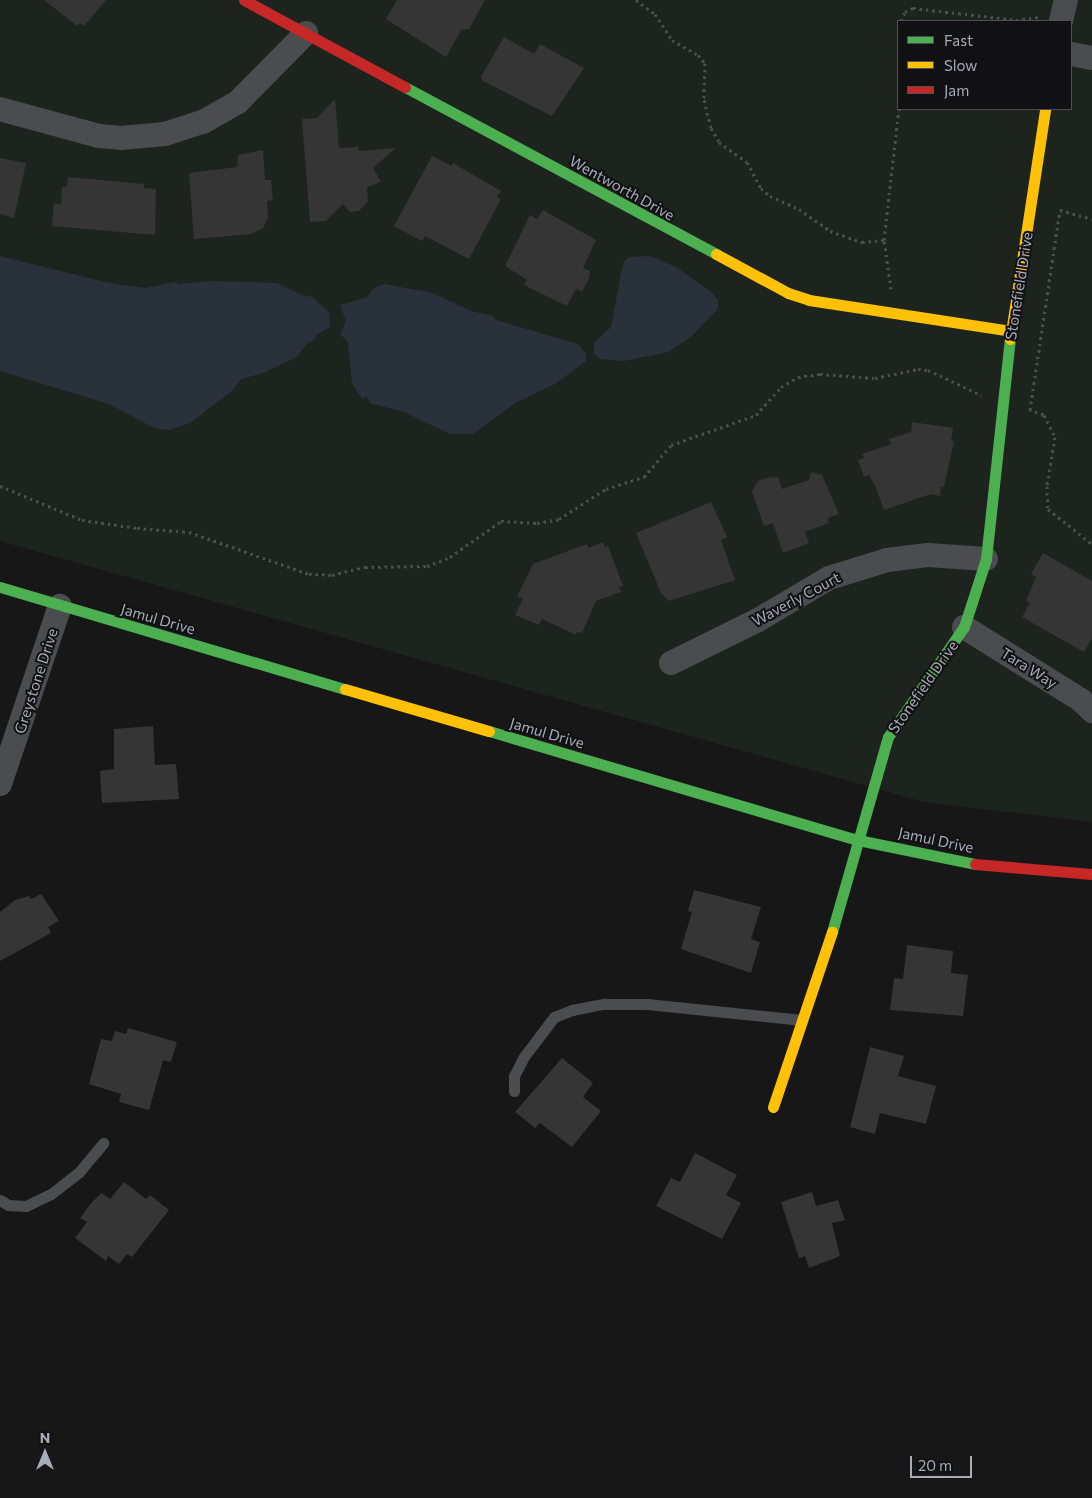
<!DOCTYPE html>
<style>
body{margin:0}
#map{position:relative;width:1092px;height:1498px;overflow:hidden;background:#171717;font-family:Commissioner,sans-serif}
div>[style]{position:absolute}
[style*='--x']{left:calc(var(--x)*1px);top:calc(var(--y)*1px);width:calc(var(--w)*1px);rotate:calc(var(--a)*1deg)}
.green>*{inset:0;background:#1d241e}
.water>*{inset:0;background:#29313a}
.building>*{inset:0;background:#353536}
.path>*{height:3px;margin-top:-1.5px;transform-origin:0;background:repeating-linear-gradient(90deg,#4d4e52 0 2.5px,transparent 0 6.5px)}
.lane>*{height:11px;margin:-5.5px;padding:0 5.5px;transform-origin:5.5px;border-radius:5.5px;background:#4b4c50}
.street>*{height:24px;margin:-12px;padding:0 12px;transform-origin:12px;border-radius:12px;background:#4b4c50}
.fast>*{height:11px;margin:-5.5px;padding:0 5.5px;transform-origin:5.5px;border-radius:5.5px;background:#4caf50}
.slow>*{height:11px;margin:-5.5px;padding:0 5.5px;transform-origin:5.5px;border-radius:5.5px;background:#ffc107}
.jam>*{height:11px;margin:-5.5px;padding:0 5.5px;transform-origin:5.5px;border-radius:5.5px;background:#c62828}
span{translate:-50% -50%;white-space:nowrap;text-align:center;line-height:1.15;-webkit-text-stroke:4px #111113;paint-order:stroke}
.street-label{font-size:15px;color:#a7acb9}
.legend{position:absolute;left:897px;top:20px;width:175px;height:90px;box-sizing:border-box;background:#111113;border:1px solid #4d4f55;margin:0;padding:6px 9px;list-style:none;font-size:15px;color:#a7acb9}
.legend li{display:flex;align-items:center;gap:10px;height:25px}
.legend b{width:25px;border:1px solid #4d4f55}
.north{position:absolute;left:20px;top:1428px;width:50px;height:50px;-webkit-text-stroke:4px #111113;paint-order:stroke;rotate:0deg;font-size:14px;font-weight:700;line-height:20px;text-align:center;color:#a7acb9}
.north::after{content:'';display:block;margin:auto;width:18px;height:22px;background:#a7acb9;clip-path:polygon(50% 0,100% 100%,50% 72%,0 100%)}
.scale{position:absolute;left:910px;top:1456px;width:62px;height:22px;box-sizing:border-box;border:2px solid #a7acb9;border-top:0;padding-left:6px;font-size:15px;line-height:18px;white-space:nowrap;color:#a7acb9;-webkit-text-stroke:4px #111113;paint-order:stroke}
</style>
<div id="map">
<div class="green">
<i style="clip-path:polygon(evenodd,0 0,1092px 0,1092px 822px,924px 802px,0 541px,0 0,898px 21px,1071px 21px,1071px 109px,898px 109px,898px 21px)"></i>
</div>
<div class="water">
<i style="clip-path:polygon(0 256px,109px 283px,145px 288px,176px 282px,178px 284px,211px 281px,277px 283px,306px 297px,310px 295px,329px 312px,330px 327px,316px 335px,315px 340px,308px 343px,295px 358px,263px 373px,241px 379px,232px 391px,190px 423px,169px 430px,154px 428px,109px 404px,0 371px)"></i>
<i style="clip-path:polygon(650px 256px,676px 267px,710px 291px,718px 300px,718px 309px,692px 336px,668px 352px,624px 361px,600px 359px,594px 354px,594px 343px,611px 327px,623px 263px,629px 257px)"></i>
<i style="clip-path:polygon(384px 284px,433px 293px,471px 311px,493px 316px,496px 320px,578px 344px,586px 354px,586px 361px,555px 384px,517px 402px,473px 434px,450px 434px,404px 412px,370px 403px,367px 396px,362px 399px,352px 383px,348px 342px,340px 334px,346px 321px,340px 305px,366px 298px,374px 288px)"></i>
</div>
<div class="building">
<i style="clip-path:polygon(44px 0,106px 0,84px 26px,80px 23px,77px 26px)"></i>
<i style="clip-path:polygon(397px 0,485px 0,469px 29px,461px 30px,446px 57px,386px 19px)"></i>
<i style="clip-path:polygon(504px 37px,534px 54px,540px 44px,584px 68px,552px 116px,483px 81px,481px 77px)"></i>
<i style="clip-path:polygon(335px 99px,339px 148px,358px 147px,359px 151px,396px 148px,373px 168px,381px 182px,367px 187px,368px 201px,359px 211px,350px 212px,343px 204px,326px 221px,310px 222px,302px 119px,317px 118px)"></i>
<i style="clip-path:polygon(263px 150px,265px 180px,271px 180px,273px 200px,267px 201px,268px 218px,263px 228px,251px 234px,194px 239px,189px 173px,237px 167px,238px 155px)"></i>
<i style="clip-path:polygon(432px 156px,452px 166px,453px 163px,501px 191px,497px 197px,501px 199px,469px 259px,425px 236px,422px 241px,394px 226px)"></i>
<i style="clip-path:polygon(0 158px,26px 163px,14px 218px,0 214px)"></i>
<i style="clip-path:polygon(68px 177px,144px 184px,144px 188px,156px 189px,155px 235px,52px 226px,54px 204px,61px 204px,62px 187px,67px 187px)"></i>
<i style="clip-path:polygon(543px 210px,596px 240px,583px 268px,590px 271px,589px 278px,582px 292px,576px 289px,567px 306px,524px 285px,527px 280px,505px 266px,530px 215px,537px 219px)"></i>
<i style="clip-path:polygon(912px 422px,953px 428px,951px 441px,954px 441px,944px 487px,941px 486px,940px 496px,931px 494px,884px 510px,876px 488px,869px 475px,864px 477px,858px 460px,864px 458px,862px 454px,891px 444px,889px 439px,911px 432px)"></i>
<i style="clip-path:polygon(811px 472px,822px 475px,839px 514px,828px 518px,829px 523px,805px 532px,809px 543px,783px 553px,773px 523px,764px 526px,752px 492px,758px 481px,767px 478px,778px 477px,782px 489px,809px 480px)"></i>
<i style="clip-path:polygon(711px 502px,727px 537px,721px 540px,735px 580px,669px 601px,661px 593px,636px 533px)"></i>
<i style="clip-path:polygon(603px 542px,605px 547px,608px 546px,623px 586px,619px 587px,621px 592px,596px 601px,582px 633px,577px 632px,576px 635px,542px 619px,539px 625px,515px 615px,523px 599px,517px 596px,533px 564px,587px 544px,588px 548px)"></i>
<i style="clip-path:polygon(1043px 553px,1092px 581px,1092px 638px,1084px 652px,1022px 617px,1030px 603px,1026px 601px,1036px 577px,1031px 574px)"></i>
<i style="clip-path:polygon(153px 726px,155px 765px,176px 764px,179px 799px,102px 803px,100px 771px,114px 769px,114px 729px)"></i>
<i style="clip-path:polygon(694px 890px,761px 907px,751px 939px,760px 942px,751px 973px,681px 949px,692px 912px,688px 911px)"></i>
<i style="clip-path:polygon(41px 894px,59px 921px,48px 927px,51px 933px,0 961px,0 912px,15px 900px,29px 896px,31px 899px)"></i>
<i style="clip-path:polygon(907px 945px,953px 951px,951px 973px,968px 975px,963px 1016px,890px 1010px,894px 978px,903px 979px)"></i>
<i style="clip-path:polygon(128px 1028px,177px 1042px,171px 1062px,163px 1060px,149px 1110px,119px 1102px,121px 1094px,89px 1084px,101px 1039px,112px 1041px,115px 1031px,126px 1034px)"></i>
<i style="clip-path:polygon(870px 1047px,904px 1056px,898px 1076px,936px 1086px,926px 1124px,880px 1113px,875px 1134px,850px 1127px)"></i>
<i style="clip-path:polygon(562px 1058px,593px 1083px,583px 1097px,601px 1111px,572px 1147px,540px 1123px,535px 1128px,515px 1112px)"></i>
<i style="clip-path:polygon(695px 1153px,737px 1175px,726px 1195px,741px 1203px,722px 1239px,656px 1206px,671px 1178px,680px 1182px)"></i>
<i style="clip-path:polygon(124px 1182px,146px 1199px,150px 1195px,169px 1210px,132px 1257px,127px 1254px,119px 1264px,108px 1256px,106px 1261px,75px 1238px,87px 1222px,80px 1218px,92px 1202px,102px 1193px,110px 1199px)"></i>
<i style="clip-path:polygon(812px 1192px,816px 1206px,838px 1200px,845px 1220px,832px 1223px,840px 1256px,809px 1268px,805px 1256px,799px 1258px,781px 1202px)"></i>
</div>
<div class="path">
<i style="--x:636;--y:0;--w:24;--a:36"></i>
<i style="--x:655;--y:14;--w:31;--a:57"></i>
<i style="--x:672;--y:40;--w:30;--a:30"></i>
<i style="--x:698;--y:55;--w:11;--a:49"></i>
<i style="--x:705;--y:63;--w:37;--a:92"></i>
<i style="--x:704;--y:100;--w:29;--a:76"></i>
<i style="--x:711;--y:128;--w:16;--a:60"></i>
<i style="--x:719;--y:142;--w:34;--a:36"></i>
<i style="--x:747;--y:162;--w:30;--a:62"></i>
<i style="--x:761;--y:188;--w:12;--a:42"></i>
<i style="--x:770;--y:196;--w:32;--a:24"></i>
<i style="--x:799;--y:209;--w:38;--a:35"></i>
<i style="--x:830;--y:231;--w:34;--a:19"></i>
<i style="--x:862;--y:242;--w:22;--a:-5"></i>
<i style="--x:901;--y:21;--w:10;--a:-66"></i>
<i style="--x:905;--y:12;--w:9;--a:-27"></i>
<i style="--x:913;--y:8;--w:104;--a:6.6"></i>
<i style="--x:1016;--y:20;--w:24;--a:-7"></i>
<i style="--x:891;--y:289;--w:49;--a:-98.1"></i>
<i style="--x:884;--y:240;--w:132;--a:-83.5"></i>
<i style="--x:1029;--y:409;--w:16;--a:22"></i>
<i style="--x:1044;--y:415;--w:25;--a:63"></i>
<i style="--x:1055;--y:437;--w:50;--a:99.3"></i>
<i style="--x:1047;--y:486;--w:23;--a:88"></i>
<i style="--x:1048;--y:509;--w:56;--a:38.5"></i>
<i style="--x:1030;--y:410;--w:202;--a:-81.5"></i>
<i style="--x:1060;--y:210;--w:33;--a:16"></i>
<i style="--x:0;--y:486;--w:89;--a:22.5"></i>
<i style="--x:82;--y:520;--w:56;--a:8.3"></i>
<i style="--x:137;--y:528;--w:52;--a:4.4"></i>
<i style="--x:189;--y:532;--w:127;--a:19.3"></i>
<i style="--x:309;--y:574;--w:23;--a:2"></i>
<i style="--x:332;--y:575;--w:34;--a:-14"></i>
<i style="--x:365;--y:567;--w:62;--a:-0.9"></i>
<i style="--x:427;--y:566;--w:25;--a:-21"></i>
<i style="--x:450;--y:557;--w:62;--a:-35.2"></i>
<i style="--x:501;--y:521;--w:36;--a:3"></i>
<i style="--x:537;--y:523;--w:22;--a:-10"></i>
<i style="--x:559;--y:519;--w:56;--a:-32.6"></i>
<i style="--x:606;--y:489;--w:40;--a:-18"></i>
<i style="--x:644;--y:477;--w:42;--a:-49.8"></i>
<i style="--x:671;--y:445;--w:90;--a:-19.4"></i>
<i style="--x:756;--y:415;--w:38;--a:-48"></i>
<i style="--x:781;--y:387;--w:20;--a:-30"></i>
<i style="--x:798;--y:377;--w:22;--a:-8"></i>
<i style="--x:820;--y:374;--w:55;--a:4.2"></i>
<i style="--x:875;--y:378;--w:44;--a:-11.8"></i>
<i style="--x:918;--y:369;--w:10;--a:6"></i>
<i style="--x:928;--y:370;--w:59;--a:25.3"></i>
</div>
<div class="lane">
<i style="--x:514;--y:1091;--w:15;--a:-90"></i>
<i style="--x:514;--y:1076;--w:20;--a:-63"></i>
<i style="--x:523;--y:1058;--w:51;--a:-52.9"></i>
<i style="--x:554;--y:1017;--w:19;--a:-21"></i>
<i style="--x:572;--y:1010;--w:33;--a:-11"></i>
<i style="--x:604;--y:1004;--w:43;--a:0"></i>
<i style="--x:647;--y:1004;--w:156;--a:5.9"></i>
<i style="--x:0;--y:1200;--w:9;--a:32"></i>
<i style="--x:8;--y:1205;--w:18;--a:3"></i>
<i style="--x:26;--y:1206;--w:28;--a:-26"></i>
<i style="--x:51;--y:1194;--w:36;--a:-38"></i>
<i style="--x:79;--y:1172;--w:38;--a:-50"></i>
</div>
<div class="street">
<i style="--x:1061;--y:21;--w:22;--a:-77"></i>
<i style="--x:1071;--y:54;--w:21;--a:11"></i>
<i style="--x:0;--y:109;--w:103;--a:15.3"></i>
<i style="--x:99;--y:136;--w:22;--a:5"></i>
<i style="--x:121;--y:138;--w:44;--a:-5.2"></i>
<i style="--x:165;--y:134;--w:40;--a:-18"></i>
<i style="--x:203;--y:122;--w:40;--a:-29.7"></i>
<i style="--x:238;--y:102;--w:97;--a:-45.4"></i>
<i style="--x:964;--y:627;--w:138;--a:32"></i>
<i style="--x:1081;--y:700;--w:16;--a:45"></i>
<i style="--x:671;--y:663;--w:97;--a:-26.3"></i>
<i style="--x:758;--y:620;--w:82;--a:-30.6"></i>
<i style="--x:829;--y:578;--w:61;--a:-17.2"></i>
<i style="--x:887;--y:560;--w:41;--a:-7"></i>
<i style="--x:928;--y:555;--w:58;--a:3.9"></i>
<i style="--x:0;--y:784;--w:188;--a:-71.4"></i>
</div>
<div class="fast">
<i style="--x:405;--y:87;--w:353;--a:28.2"></i>
<i style="--x:0;--y:587;--w:360;--a:16.5"></i>
<i style="--x:489;--y:731;--w:385;--a:16.5"></i>
<i style="--x:858;--y:840;--w:119;--a:11.6"></i>
<i style="--x:832;--y:932;--w:203;--a:-74"></i>
<i style="--x:888;--y:737;--w:134;--a:-55.4"></i>
<i style="--x:964;--y:627;--w:71;--a:-72.1"></i>
<i style="--x:986;--y:559;--w:221;--a:-83.8"></i>
</div>
<div class="slow">
<i style="--x:716;--y:254;--w:82;--a:28.4"></i>
<i style="--x:788;--y:293;--w:22;--a:18"></i>
<i style="--x:809;--y:300;--w:204;--a:8.7"></i>
<i style="--x:1010;--y:339;--w:233;--a:-81.3"></i>
<i style="--x:345;--y:689;--w:150;--a:16.3"></i>
<i style="--x:773;--y:1107;--w:185;--a:-71.4"></i>
</div>
<div class="jam">
<i style="--x:244;--y:0;--w:183;--a:28.4"></i>
<i style="--x:975;--y:864;--w:117;--a:4.9"></i>
</div>
<div class="street-label">
<span style="left:622px;top:188px;rotate:29deg">Wentworth Drive</span>
<span style="left:1019px;top:286px;rotate:-81deg">Stonefield Drive</span>
<span style="left:796px;top:599px;rotate:-28deg">Waverly Court</span>
<span style="left:158px;top:619px;rotate:16deg">Jamul Drive</span>
<span style="left:1029px;top:668px;rotate:32deg">Tara Way</span>
<span style="left:36px;top:681px;rotate:-72deg">Greystone Drive</span>
<span style="left:923px;top:687px;rotate:-55deg">Stonefield Drive</span>
<span style="left:547px;top:733px;rotate:16deg">Jamul Drive</span>
<span style="left:936px;top:840px;rotate:12deg">Jamul Drive</span>
</div>
<ul class="legend">
<li><b style="height:6px;background:#4caf50"></b>Fast</li>
<li><b style="height:6px;background:#ffc107"></b>Slow</li>
<li><b style="height:6px;background:#c62828"></b>Jam</li>
</ul>
<div class="north">N</div>
<div class="scale">20 m</div>
</div>
